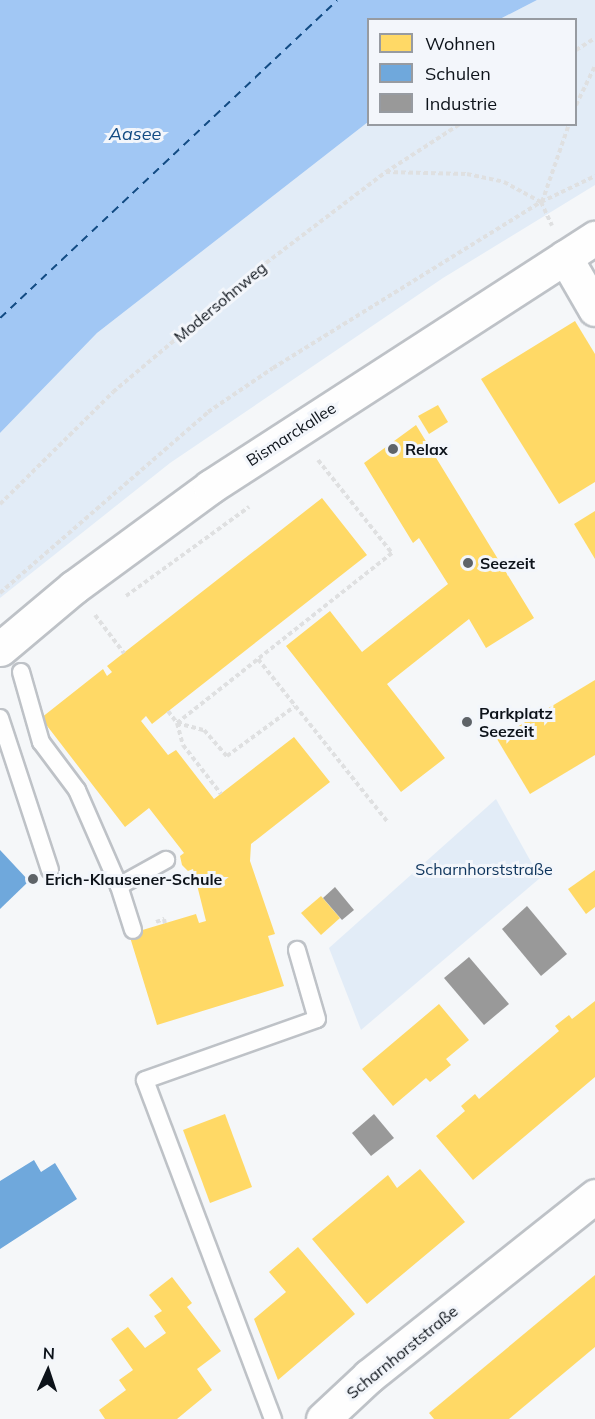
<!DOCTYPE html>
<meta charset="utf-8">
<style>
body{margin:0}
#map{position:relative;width:595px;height:1419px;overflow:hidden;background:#f5f7f9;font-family:Mulish,sans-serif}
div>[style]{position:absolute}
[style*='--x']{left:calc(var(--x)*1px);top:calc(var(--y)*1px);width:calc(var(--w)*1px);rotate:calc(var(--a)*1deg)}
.green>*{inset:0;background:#e2ecf7}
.water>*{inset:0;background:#a1c7f4}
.homes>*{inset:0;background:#ffd966}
.schools>*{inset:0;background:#6fa8dc}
.industry>*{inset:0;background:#999}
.ferry>*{height:1.5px;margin-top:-0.75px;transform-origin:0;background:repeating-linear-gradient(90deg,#124b83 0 8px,transparent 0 14px)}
.path>*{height:4px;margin-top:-2px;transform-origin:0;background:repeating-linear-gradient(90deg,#dfe0e1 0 4.5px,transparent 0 7.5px)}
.roads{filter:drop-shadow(2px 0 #bec2c7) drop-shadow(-2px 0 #bec2c7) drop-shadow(0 2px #bec2c7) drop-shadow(0 -2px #bec2c7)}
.lane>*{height:16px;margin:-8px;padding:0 8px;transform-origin:8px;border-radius:8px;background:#fefefe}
.street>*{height:33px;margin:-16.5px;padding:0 16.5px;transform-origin:16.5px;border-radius:16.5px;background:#fefefe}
.secondary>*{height:33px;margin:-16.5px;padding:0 16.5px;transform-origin:16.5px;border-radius:16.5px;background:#fefefe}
.dots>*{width:16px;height:16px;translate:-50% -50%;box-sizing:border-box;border:3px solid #f3f6fb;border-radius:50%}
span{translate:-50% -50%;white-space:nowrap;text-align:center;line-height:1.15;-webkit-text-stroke:6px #f3f6fb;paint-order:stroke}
.street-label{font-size:16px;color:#0d131a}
.poi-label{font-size:16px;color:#0d131a;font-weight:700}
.left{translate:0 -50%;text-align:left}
.park-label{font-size:16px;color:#0c335b}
.water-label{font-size:18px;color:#124b83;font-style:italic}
.legend{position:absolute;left:367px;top:18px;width:210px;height:108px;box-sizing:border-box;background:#f3f6fb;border:2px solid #979ba1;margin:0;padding:8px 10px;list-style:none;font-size:18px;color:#0d131a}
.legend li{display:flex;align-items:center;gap:12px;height:30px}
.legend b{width:30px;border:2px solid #979ba1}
.north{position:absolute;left:18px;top:1341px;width:60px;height:60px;-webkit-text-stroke:4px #f3f6fb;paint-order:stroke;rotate:3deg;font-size:16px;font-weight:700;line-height:24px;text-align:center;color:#0d131a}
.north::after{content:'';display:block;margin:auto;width:21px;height:27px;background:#0d131a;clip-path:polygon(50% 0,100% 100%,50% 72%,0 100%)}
</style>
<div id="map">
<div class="green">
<i style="clip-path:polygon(537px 0,595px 0,595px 185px,443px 278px,170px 463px,0 598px,0 433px,97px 333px,368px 122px,576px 124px,576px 20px,500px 19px)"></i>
<i style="clip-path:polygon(496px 799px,540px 878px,361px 1030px,329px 948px)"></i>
</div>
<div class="water">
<i style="clip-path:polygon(0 0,537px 0,500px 19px,368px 20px,368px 122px,97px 333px,0 433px)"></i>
</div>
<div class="homes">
<i style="clip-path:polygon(575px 321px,595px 354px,595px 482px,559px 504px,481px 379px)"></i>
<i style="clip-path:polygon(438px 405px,448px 422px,429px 434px,418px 416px)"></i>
<i style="clip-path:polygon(416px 425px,534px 618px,486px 648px,469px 619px,387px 684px,445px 758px,401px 792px,286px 646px,330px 611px,362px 652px,448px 584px,419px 538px,413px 543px,364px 463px)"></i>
<i style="clip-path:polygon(322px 498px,367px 555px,152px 724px,146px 716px,141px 721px,168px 755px,176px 750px,214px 799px,294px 737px,330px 782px,251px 844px,250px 861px,275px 934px,268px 936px,284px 986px,157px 1025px,129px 934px,196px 914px,199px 923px,206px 921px,193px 869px,188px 871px,182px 865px,180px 856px,184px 853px,149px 808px,125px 827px,41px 718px,103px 669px,107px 676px,112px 672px,107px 666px)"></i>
<i style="clip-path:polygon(595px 511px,595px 559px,574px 524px)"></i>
<i style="clip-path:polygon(595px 680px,595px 755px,530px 794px,497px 739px)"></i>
<i style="clip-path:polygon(595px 870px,595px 907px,586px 914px,568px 889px)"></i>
<i style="clip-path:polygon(321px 896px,340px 918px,321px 935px,301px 913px)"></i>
<i style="clip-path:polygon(595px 1001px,595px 1077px,473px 1180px,436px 1136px,465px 1111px,461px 1106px,475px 1094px,479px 1099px,559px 1031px,555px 1026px,569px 1015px,572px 1019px)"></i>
<i style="clip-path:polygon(439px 1004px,469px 1040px,446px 1059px,451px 1065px,430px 1082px,426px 1078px,393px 1106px,362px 1069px)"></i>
<i style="clip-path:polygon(225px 1114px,252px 1187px,210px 1203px,183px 1130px)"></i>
<i style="clip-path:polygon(420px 1169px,465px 1222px,367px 1304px,312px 1239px,388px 1175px,397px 1188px)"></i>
<i style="clip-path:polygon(298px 1247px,355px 1314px,278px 1380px,254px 1319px,286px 1292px,269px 1272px)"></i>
<i style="clip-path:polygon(595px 1275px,595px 1347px,509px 1419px,434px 1419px,429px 1413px)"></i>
<i style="clip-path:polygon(172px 1277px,192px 1303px,187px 1307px,221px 1351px,197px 1369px,212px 1390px,177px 1419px,105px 1419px,99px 1410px,126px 1390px,119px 1380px,133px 1370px,111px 1339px,128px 1327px,145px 1348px,166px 1333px,154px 1316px,162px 1311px,149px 1295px)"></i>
</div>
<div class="schools">
<i style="clip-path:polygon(0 850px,29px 881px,0 909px)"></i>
<i style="clip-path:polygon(34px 1160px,41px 1172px,55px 1163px,77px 1199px,0 1249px,0 1181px)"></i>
</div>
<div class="industry">
<i style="clip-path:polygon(335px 887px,354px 910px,342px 920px,323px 898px)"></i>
<i style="clip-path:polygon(527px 906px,567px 954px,541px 976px,502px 929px)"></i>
<i style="clip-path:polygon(469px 957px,509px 1004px,484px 1025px,444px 978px)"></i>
<i style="clip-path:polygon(374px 1114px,394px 1138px,371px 1156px,352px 1133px)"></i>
</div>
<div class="ferry">
<i style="--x:0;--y:318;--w:463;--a:-43.3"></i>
</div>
<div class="path">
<i style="--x:576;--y:50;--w:22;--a:-32"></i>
<i style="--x:576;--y:105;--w:43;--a:-64"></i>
<i style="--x:386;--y:172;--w:81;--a:1.4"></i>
<i style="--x:467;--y:174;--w:38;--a:12"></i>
<i style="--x:504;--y:182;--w:42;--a:28.4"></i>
<i style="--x:541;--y:202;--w:26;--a:65"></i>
<i style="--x:542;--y:202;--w:83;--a:-70.9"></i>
<i style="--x:318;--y:460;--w:119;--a:51.5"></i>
<i style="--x:392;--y:553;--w:171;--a:141.7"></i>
<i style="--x:258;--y:659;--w:207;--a:51.5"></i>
<i style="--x:0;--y:504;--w:159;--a:-44.7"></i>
<i style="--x:113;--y:392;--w:200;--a:-40.1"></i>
<i style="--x:266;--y:263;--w:151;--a:-37.2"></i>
<i style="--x:386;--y:172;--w:88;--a:-33"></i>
<i style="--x:0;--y:593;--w:276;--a:-41"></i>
<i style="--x:208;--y:412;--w:78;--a:-34.1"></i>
<i style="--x:273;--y:368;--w:315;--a:-31.8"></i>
<i style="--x:541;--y:202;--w:60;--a:-25.7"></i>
<i style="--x:126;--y:596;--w:152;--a:-35.9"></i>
<i style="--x:95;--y:615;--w:48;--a:52.7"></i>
<i style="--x:168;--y:711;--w:15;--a:53"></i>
<i style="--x:177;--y:723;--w:103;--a:-38.3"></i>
<i style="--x:177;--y:723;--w:28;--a:15"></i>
<i style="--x:204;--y:730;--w:35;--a:49"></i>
<i style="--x:227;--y:756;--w:84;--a:-36.3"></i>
<i style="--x:177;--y:723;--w:23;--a:75"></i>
<i style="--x:183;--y:745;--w:62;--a:52.2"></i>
<i style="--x:156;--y:922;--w:9;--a:-21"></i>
<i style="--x:164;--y:919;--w:5;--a:79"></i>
</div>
<div class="roads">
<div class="lane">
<i style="--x:21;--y:672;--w:73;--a:74.1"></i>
<i style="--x:41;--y:742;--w:60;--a:53.1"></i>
<i style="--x:77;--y:790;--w:105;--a:66.4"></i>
<i style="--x:119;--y:886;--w:46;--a:72.3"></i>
<i style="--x:0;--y:718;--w:160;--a:71.8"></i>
<i style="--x:119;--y:886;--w:54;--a:-29"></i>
<i style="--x:273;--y:1419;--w:362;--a:-110.7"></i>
<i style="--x:145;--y:1080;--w:182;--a:-19.5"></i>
<i style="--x:317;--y:1019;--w:72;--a:-106.2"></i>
</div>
<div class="street">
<i style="--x:565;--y:257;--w:60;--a:60"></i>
<i style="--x:0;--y:649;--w:97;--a:-40"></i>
<i style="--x:74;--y:587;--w:169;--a:-36.3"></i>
<i style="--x:210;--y:487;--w:459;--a:-32.9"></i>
</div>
<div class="secondary">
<i style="--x:323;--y:1419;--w:63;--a:-43.1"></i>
<i style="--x:369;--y:1376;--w:289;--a:-38.5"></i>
</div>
</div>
<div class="dots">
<i style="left:393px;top:449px;background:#5e6368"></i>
<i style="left:468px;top:563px;background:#5e6368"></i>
<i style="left:467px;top:722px;background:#5e6368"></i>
<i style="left:33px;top:879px;background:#5e6368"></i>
</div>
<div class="street-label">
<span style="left:220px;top:302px;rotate:-40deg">Modersohnweg</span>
<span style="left:291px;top:434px;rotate:-33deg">Bismarckallee</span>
<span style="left:402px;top:1352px;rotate:-39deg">Scharnhorststraße</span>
</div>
<div class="poi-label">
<span class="left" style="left:405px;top:449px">Relax</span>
<span class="left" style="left:480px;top:563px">Seezeit</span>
<span class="left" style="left:479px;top:722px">Parkplatz<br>Seezeit</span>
<span class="left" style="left:45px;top:879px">Erich-Klausener-Schule</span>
</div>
<div class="park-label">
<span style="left:484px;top:869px">Scharnhorststraße</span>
</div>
<div class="water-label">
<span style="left:135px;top:134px">Aasee</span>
</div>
<ul class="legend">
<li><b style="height:16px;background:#ffd966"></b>Wohnen</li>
<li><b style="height:16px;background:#6fa8dc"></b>Schulen</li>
<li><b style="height:16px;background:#999"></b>Industrie</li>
</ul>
<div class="north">N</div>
</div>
